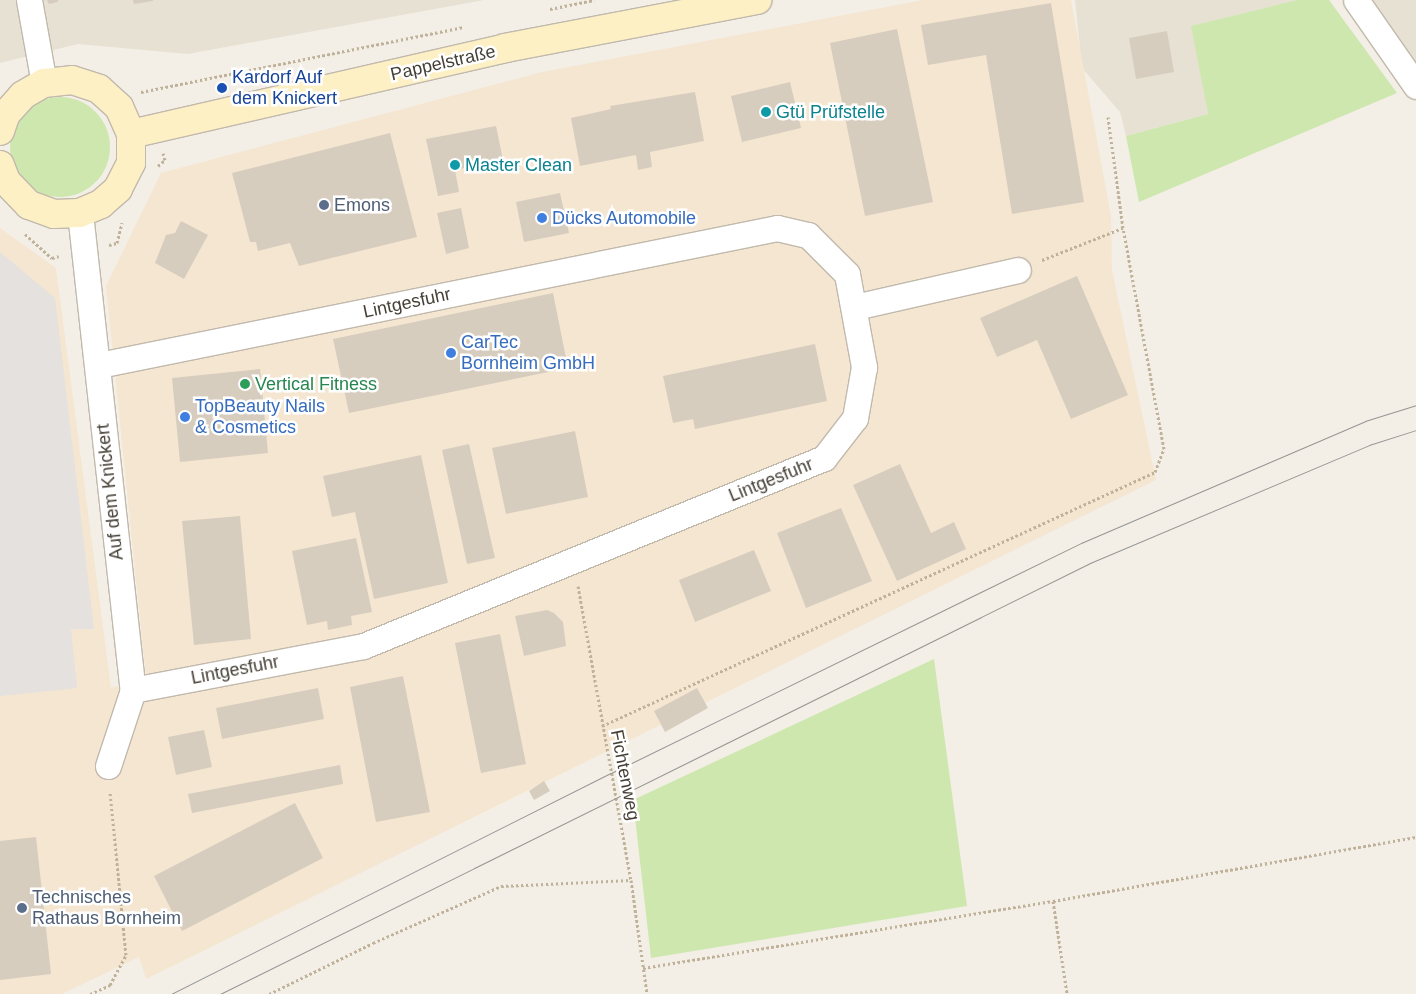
<!DOCTYPE html>
<meta charset="utf-8">
<style>
body{margin:0}
#map{position:relative;width:1416px;height:994px;overflow:hidden;background:#f3efe6;font-family:Helvetica,sans-serif}
div>[style]{position:absolute}
[style*='--x']{left:calc(var(--x)*1px);top:calc(var(--y)*1px);width:calc(var(--w)*1px);rotate:calc(var(--a)*1deg)}
.residential>*{inset:0;background:#e7e1d4}
.commercial>*{inset:0;background:#f5e6d1}
.green>*{inset:0;background:#cee7af}
.round{border-radius:50%}
.parking>*{inset:0;background:#e4e1de}
.building>*{inset:0;background:#d7cdbe}
.path>*{height:3px;margin-top:-1.5px;transform-origin:0;background:repeating-linear-gradient(90deg,#c0b29a 0 2.5px,transparent 0 5px)}
.roads{filter:drop-shadow(1px 0 #c1b9ac) drop-shadow(-1px 0 #c1b9ac) drop-shadow(0 1px #c1b9ac) drop-shadow(0 -1px #c1b9ac)}
.street>*{height:25px;margin:-12.5px;padding:0 12.5px;transform-origin:12.5px;border-radius:12.5px;background:#fff}
.secondary>*{height:28px;margin:-14px;padding:0 14px;transform-origin:14px;border-radius:14px;background:#fef0c5}
.tram>*{height:1px;margin:-0.5px;padding:0 0.5px;transform-origin:0.5px;border-radius:0.5px;background:#959595}
.dots>*{width:14px;height:14px;translate:-50% -50%;box-sizing:border-box;border:2px solid #fff;border-radius:50%}
span{translate:-50% -50%;white-space:nowrap;text-align:center;line-height:1.15;-webkit-text-stroke:5px #fff;paint-order:stroke}
.street-label{font-size:18px;color:#453f35}
.transit-label{font-size:18px;color:#164399}
.left{translate:0 -50%;text-align:left}
.culture-label{font-size:18px;color:#0d838f}
.service-label{font-size:18px;color:#4e5e75}
.shop-label{font-size:18px;color:#366cbe}
.leisure-label{font-size:18px;color:#27864d}
</style>
<div id="map">
<div class="residential">
<i style="clip-path:polygon(0 0,484px 0,188px 54px,78px 44px,0 63px)"></i>
<i style="clip-path:polygon(1075px 0,1297px 0,1192px 26px,1208px 114px,1126px 136px,1120px 112px,1082px 68px)"></i>
<i style="clip-path:polygon(1368px 0,1416px 0,1416px 65px)"></i>
</div>
<div class="commercial">
<i style="clip-path:polygon(923px 0,1071px 0,1111px 216px,1112px 270px,1156px 480px,146px 979px,139px 957px,62px 994px,0 994px,0 228px,56px 268px,111px 688px,146px 677px,106px 286px,161px 173px,542px 72px)"></i>
</div>
<div class="green">
<i style="clip-path:polygon(1297px 0,1329px 0,1397px 93px,1139px 202px,1126px 136px,1208px 114px,1191px 26px)"></i>
<i class="round" style="left:10px;top:97px;width:100px;height:100px"></i>
<i style="clip-path:polygon(934px 659px,967px 906px,651px 958px,633px 800px)"></i>
</div>
<div class="parking">
<i style="clip-path:polygon(0 252px,55px 298px,94px 629px,71px 629px,77px 688px,0 696px)"></i>
</div>
<div class="building">
<i style="clip-path:polygon(47px 0,58px 0,58px 2px,49px 4px)"></i>
<i style="clip-path:polygon(133px 0,153px 0,153px 1px,134px 4px)"></i>
<i style="clip-path:polygon(1051px 3px,1084px 202px,1012px 214px,986px 55px,928px 65px,921px 25px)"></i>
<i style="clip-path:polygon(897px 29px,933px 202px,865px 216px,830px 43px)"></i>
<i style="clip-path:polygon(1167px 31px,1174px 72px,1136px 79px,1129px 38px)"></i>
<i style="clip-path:polygon(790px 82px,801px 128px,742px 142px,731px 96px)"></i>
<i style="clip-path:polygon(695px 92px,704px 141px,650px 152px,652px 167px,638px 170px,636px 155px,580px 166px,571px 118px,611px 109px,610px 106px)"></i>
<i style="clip-path:polygon(496px 126px,503px 160px,455px 170px,459px 192px,438px 196px,426px 139px)"></i>
<i style="clip-path:polygon(390px 133px,417px 237px,299px 266px,290px 243px,258px 251px,256px 242px,250px 242px,232px 173px)"></i>
<i style="clip-path:polygon(560px 193px,569px 233px,524px 242px,516px 202px)"></i>
<i style="clip-path:polygon(461px 208px,469px 248px,446px 254px,437px 213px)"></i>
<i style="clip-path:polygon(181px 221px,208px 235px,184px 279px,155px 263px,166px 235px,175px 233px)"></i>
<i style="clip-path:polygon(1077px 276px,1128px 395px,1071px 419px,1037px 340px,997px 357px,980px 318px)"></i>
<i style="clip-path:polygon(553px 293px,568px 368px,349px 413px,333px 339px)"></i>
<i style="clip-path:polygon(815px 344px,827px 401px,695px 429px,693px 419px,673px 423px,663px 376px)"></i>
<i style="clip-path:polygon(260px 369px,268px 453px,180px 462px,172px 378px)"></i>
<i style="clip-path:polygon(575px 431px,588px 497px,506px 514px,492px 448px)"></i>
<i style="clip-path:polygon(469px 444px,495px 558px,467px 564px,442px 450px)"></i>
<i style="clip-path:polygon(421px 455px,448px 583px,374px 599px,355px 512px,332px 517px,323px 476px)"></i>
<i style="clip-path:polygon(900px 464px,931px 533px,954px 522px,966px 549px,897px 581px,853px 485px)"></i>
<i style="clip-path:polygon(841px 508px,872px 581px,806px 608px,777px 533px)"></i>
<i style="clip-path:polygon(240px 516px,251px 639px,194px 645px,182px 521px)"></i>
<i style="clip-path:polygon(356px 538px,372px 612px,351px 616px,352px 625px,328px 630px,327px 621px,307px 625px,292px 551px)"></i>
<i style="clip-path:polygon(754px 550px,771px 591px,695px 622px,679px 580px)"></i>
<i style="clip-path:polygon(547px 610px,554px 613px,563px 622px,566px 646px,524px 656px,515px 616px)"></i>
<i style="clip-path:polygon(500px 634px,526px 764px,481px 773px,455px 643px)"></i>
<i style="clip-path:polygon(403px 676px,430px 812px,376px 822px,350px 687px)"></i>
<i style="clip-path:polygon(318px 688px,324px 719px,222px 739px,216px 708px)"></i>
<i style="clip-path:polygon(697px 688px,708px 708px,665px 732px,654px 711px)"></i>
<i style="clip-path:polygon(204px 730px,212px 767px,176px 775px,168px 737px)"></i>
<i style="clip-path:polygon(340px 765px,343px 784px,192px 813px,188px 794px)"></i>
<i style="clip-path:polygon(544px 781px,550px 791px,534px 800px,529px 791px)"></i>
<i style="clip-path:polygon(295px 803px,323px 858px,182px 931px,154px 876px)"></i>
<i style="clip-path:polygon(36px 837px,51px 974px,0 980px,0 841px)"></i>
</div>
<div class="path">
<i style="--x:550;--y:9;--w:45;--a:-11.6"></i>
<i style="--x:141;--y:92;--w:328;--a:-11.4"></i>
<i style="--x:158;--y:166;--w:9;--a:-41"></i>
<i style="--x:165;--y:160;--w:7;--a:-106"></i>
<i style="--x:25;--y:234;--w:36;--a:42"></i>
<i style="--x:52;--y:258;--w:7;--a:-16"></i>
<i style="--x:109;--y:245;--w:8;--a:-14"></i>
<i style="--x:117;--y:243;--w:21;--a:-76"></i>
<i style="--x:1042;--y:260;--w:87;--a:-21.6"></i>
<i style="--x:578;--y:586;--w:299;--a:79.8"></i>
<i style="--x:631;--y:880;--w:115;--a:82"></i>
<i style="--x:602;--y:726;--w:609;--a:-24.67"></i>
<i style="--x:1155;--y:472;--w:25;--a:-69"></i>
<i style="--x:1164;--y:449;--w:225;--a:-100.5"></i>
<i style="--x:1123;--y:228;--w:112;--a:-97.7"></i>
<i style="--x:1053;--y:901;--w:94;--a:81.4"></i>
<i style="--x:643;--y:968;--w:415;--a:-9.3"></i>
<i style="--x:1053;--y:901;--w:369;--a:-10"></i>
<i style="--x:90;--y:994;--w:22;--a:-24"></i>
<i style="--x:110;--y:985;--w:34;--a:-62"></i>
<i style="--x:126;--y:955;--w:164;--a:-95.6"></i>
<i style="--x:269;--y:994;--w:116;--a:-26.1"></i>
<i style="--x:373;--y:943;--w:140;--a:-24"></i>
<i style="--x:501;--y:886;--w:130;--a:-2.6"></i>
</div>
<div class="roads">
<div class="street">
<i style="--x:29;--y:0;--w:84;--a:79.8"></i>
<i style="--x:1356;--y:0;--w:105;--a:55.1"></i>
<i style="--x:80;--y:213;--w:480;--a:83.7"></i>
<i style="--x:133;--y:690;--w:80;--a:108.2"></i>
<i style="--x:855;--y:307;--w:167;--a:-12.8"></i>
<i style="--x:99;--y:365;--w:692;--a:-11.42"></i>
<i style="--x:777;--y:228;--w:32;--a:13"></i>
<i style="--x:808;--y:235;--w:55;--a:45"></i>
<i style="--x:847;--y:274;--w:95;--a:79.6"></i>
<i style="--x:864;--y:367;--w:52;--a:100"></i>
<i style="--x:855;--y:418;--w:51;--a:127.8"></i>
<i style="--x:824;--y:458;--w:498;--a:157.8"></i>
<i style="--x:363;--y:646;--w:234;--a:169.2"></i>
</div>
<div class="secondary">
<i style="--x:0;--y:131;--w:18;--a:-71"></i>
<i style="--x:6;--y:114;--w:25;--a:-48"></i>
<i style="--x:23;--y:95;--w:24;--a:-30"></i>
<i style="--x:44;--y:83;--w:28;--a:-6"></i>
<i style="--x:72;--y:80;--w:28;--a:18"></i>
<i style="--x:99;--y:89;--w:27;--a:42"></i>
<i style="--x:119;--y:107;--w:30;--a:66"></i>
<i style="--x:131;--y:134;--w:29;--a:90"></i>
<i style="--x:131;--y:163;--w:29;--a:117"></i>
<i style="--x:118;--y:189;--w:23;--a:139"></i>
<i style="--x:101;--y:204;--w:23;--a:157"></i>
<i style="--x:80;--y:213;--w:26;--a:178"></i>
<i style="--x:54;--y:214;--w:27;--a:-160"></i>
<i style="--x:29;--y:205;--w:33;--a:-134"></i>
<i style="--x:6;--y:181;--w:17;--a:-111"></i>
<i style="--x:131;--y:134;--w:384;--a:-12.9"></i>
<i style="--x:505;--y:48;--w:257;--a:-10.8"></i>
</div>
</div>
<div class="tram">
<i style="--x:171;--y:994;--w:492;--a:-26.7"></i>
<i style="--x:611;--y:773;--w:523;--a:-26.08"></i>
<i style="--x:1081;--y:543;--w:309;--a:-23.2"></i>
<i style="--x:1365;--y:421;--w:53;--a:-17.4"></i>
<i style="--x:220;--y:994;--w:971;--a:-26.35"></i>
<i style="--x:1090;--y:563;--w:303;--a:-22.9"></i>
<i style="--x:1369;--y:445;--w:49;--a:-17.7"></i>
</div>
<div class="dots">
<i style="left:222px;top:88px;background:#1a4fb4"></i>
<i style="left:766px;top:112px;background:#0f9aa8"></i>
<i style="left:455px;top:165px;background:#0f9aa8"></i>
<i style="left:324px;top:205px;background:#5c6f8a"></i>
<i style="left:542px;top:218px;background:#3f7fe0"></i>
<i style="left:451px;top:353px;background:#3f7fe0"></i>
<i style="left:245px;top:384px;background:#2e9e5b"></i>
<i style="left:185px;top:417px;background:#3f7fe0"></i>
<i style="left:22px;top:908px;background:#5c6f8a"></i>
</div>
<div class="street-label">
<span style="left:443px;top:63px;rotate:-13deg">Pappelstraße</span>
<span style="left:407px;top:303px;rotate:-12deg">Lintgesfuhr</span>
<span style="left:771px;top:480px;rotate:-22deg">Lintgesfuhr</span>
<span style="left:110px;top:492px;rotate:-96deg">Auf dem Knickert</span>
<span style="left:235px;top:670px;rotate:-11deg">Lintgesfuhr</span>
<span style="left:625px;top:775px;rotate:79deg">Fichtenweg</span>
</div>
<div class="transit-label">
<span class="left" style="left:232px;top:88px">Kardorf Auf<br>dem Knickert</span>
</div>
<div class="culture-label">
<span class="left" style="left:776px;top:112px">Gtü Prüfstelle</span>
<span class="left" style="left:465px;top:165px">Master Clean</span>
</div>
<div class="service-label">
<span class="left" style="left:334px;top:205px">Emons</span>
<span class="left" style="left:32px;top:908px">Technisches<br>Rathaus Bornheim</span>
</div>
<div class="shop-label">
<span class="left" style="left:552px;top:218px">Dücks Automobile</span>
<span class="left" style="left:461px;top:353px">CarTec<br>Bornheim GmbH</span>
<span class="left" style="left:195px;top:417px">TopBeauty Nails<br>&amp; Cosmetics</span>
</div>
<div class="leisure-label">
<span class="left" style="left:255px;top:384px">Vertical Fitness</span>
</div>
</div>
